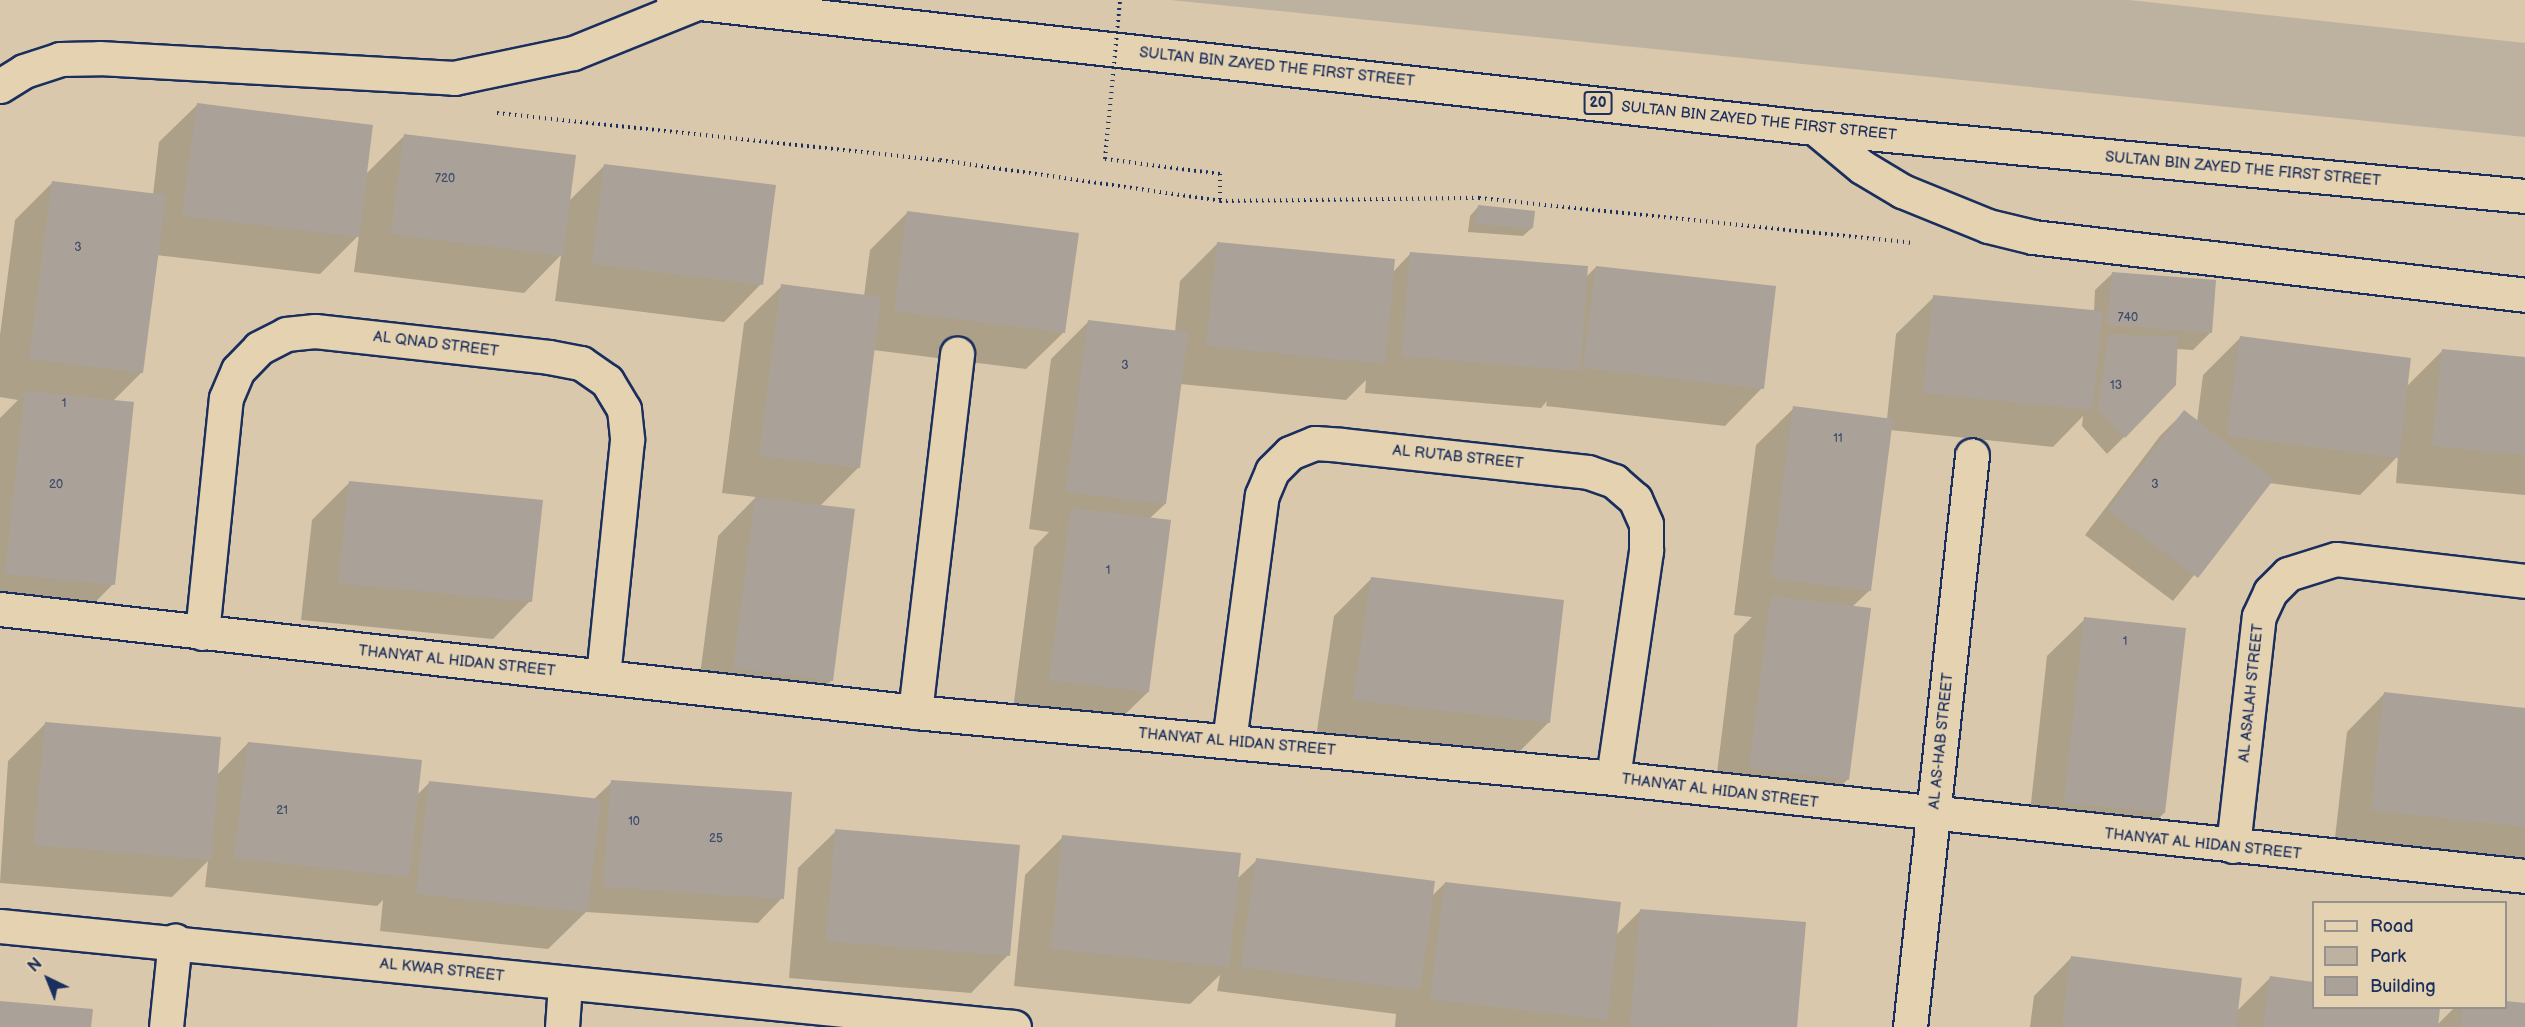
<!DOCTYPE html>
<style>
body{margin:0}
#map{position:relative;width:2525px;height:1027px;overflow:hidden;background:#d9c8ab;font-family:"Balsamiq Sans",sans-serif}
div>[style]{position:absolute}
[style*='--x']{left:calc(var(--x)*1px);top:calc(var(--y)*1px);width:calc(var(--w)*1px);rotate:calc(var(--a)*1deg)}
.green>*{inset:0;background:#bdb2a0}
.shadow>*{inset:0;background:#0003}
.building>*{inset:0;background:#aaa298}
.path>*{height:4px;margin-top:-2px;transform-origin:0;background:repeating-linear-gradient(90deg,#1b2f5e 0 1.5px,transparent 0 6px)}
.roads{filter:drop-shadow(2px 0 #1b2f5e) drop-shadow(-2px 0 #1b2f5e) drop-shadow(0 2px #1b2f5e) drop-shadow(0 -2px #1b2f5e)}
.minor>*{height:33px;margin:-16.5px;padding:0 16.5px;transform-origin:16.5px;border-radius:16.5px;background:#e5d2b0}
.primary>*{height:33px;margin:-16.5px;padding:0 16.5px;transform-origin:16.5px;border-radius:16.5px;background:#e5d2b0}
.path-bridge>*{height:4px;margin-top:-2px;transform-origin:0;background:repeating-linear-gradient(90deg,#1b2f5e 0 1.5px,transparent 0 6px)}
span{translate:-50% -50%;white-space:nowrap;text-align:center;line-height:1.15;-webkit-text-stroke:4.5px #e5d2b0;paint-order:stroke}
.number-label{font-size:12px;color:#3f4c6c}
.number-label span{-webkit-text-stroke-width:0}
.shield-label span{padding:2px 4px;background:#e5d2b0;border:2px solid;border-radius:4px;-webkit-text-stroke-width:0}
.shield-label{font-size:14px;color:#1b2f5e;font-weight:700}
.street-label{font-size:15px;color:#1b2f5e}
.legend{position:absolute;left:2312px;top:901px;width:195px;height:108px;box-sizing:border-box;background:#e5d2b0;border:2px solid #94918f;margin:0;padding:8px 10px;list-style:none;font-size:18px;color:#1b2f5e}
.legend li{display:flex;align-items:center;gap:12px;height:30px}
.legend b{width:30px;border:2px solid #94918f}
.north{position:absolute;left:18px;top:949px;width:60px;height:60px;-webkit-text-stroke:4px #e5d2b0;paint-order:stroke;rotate:317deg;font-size:16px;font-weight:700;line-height:24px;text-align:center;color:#1b2f5e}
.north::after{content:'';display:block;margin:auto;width:21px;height:27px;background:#1b2f5e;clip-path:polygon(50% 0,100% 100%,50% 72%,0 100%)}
</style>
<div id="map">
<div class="green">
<i style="clip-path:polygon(1170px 0,2129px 0,2525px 43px,2525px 137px)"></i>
</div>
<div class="shadow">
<i style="clip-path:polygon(197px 105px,365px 175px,404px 136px,568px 202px,605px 165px,761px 284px,724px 322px,555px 301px,561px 255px,524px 293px,354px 272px,359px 235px,320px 274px,156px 255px,141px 373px,113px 401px,113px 584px,76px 622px,0 615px,0 418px,18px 400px,0 397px,0 335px,15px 220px,52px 183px,153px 195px,159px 142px)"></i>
<i style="clip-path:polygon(1478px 207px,1532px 228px,1523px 236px,1468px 232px,1470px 216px)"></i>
<i style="clip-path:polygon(907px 213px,1064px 332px,1026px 369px,873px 350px,858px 468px,820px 506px,832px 680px,794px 718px,696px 706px,718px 536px,756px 497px,722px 493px,744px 323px,782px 286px,864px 296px,870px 250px)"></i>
<i style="clip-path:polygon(1217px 244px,1393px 272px,1411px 253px,1586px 277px,1596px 267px,1762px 388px,1725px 426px,1546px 406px,1547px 401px,1541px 408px,1365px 393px,1366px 380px,1346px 400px,1180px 384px,1165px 504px,1149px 519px,1148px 692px,1110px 729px,1012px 717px,1034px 547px,1049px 532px,1029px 529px,1051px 359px,1088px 322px,1175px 332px,1180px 281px)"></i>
<i style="clip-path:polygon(2113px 273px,2210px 333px,2193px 350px,2176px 349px,2124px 437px,2107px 454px,2082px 426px,2083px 416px,2053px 447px,1890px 430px,1870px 590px,1852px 607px,1848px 779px,1810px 817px,1713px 805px,1734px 635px,1752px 617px,1734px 615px,1756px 445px,1794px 408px,1887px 419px,1896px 334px,1934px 297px,2094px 312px,2095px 290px)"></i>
<i style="clip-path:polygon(2240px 338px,2406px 387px,2443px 350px,2525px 358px,2525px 495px,2396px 483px,2398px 456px,2360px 495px,2269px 483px,2173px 601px,2085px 535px,2160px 436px,2184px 412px,2197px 422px,2203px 375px)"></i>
<i style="clip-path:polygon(350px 482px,530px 601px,493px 639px,301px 620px,312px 520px)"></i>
<i style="clip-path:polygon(1372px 578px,1549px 722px,1511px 760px,1316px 737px,1334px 616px)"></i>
<i style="clip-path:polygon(2085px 619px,2164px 813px,2126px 850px,2027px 840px,2047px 656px)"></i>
<i style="clip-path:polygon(2384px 694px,2525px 709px,2525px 862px,2334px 847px,2347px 732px)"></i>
<i style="clip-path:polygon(46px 723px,217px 775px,248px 743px,416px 796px,430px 782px,593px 800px,612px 782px,782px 898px,758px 923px,586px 912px,548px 949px,380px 931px,383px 900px,377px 906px,205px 887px,208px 861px,172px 897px,0 883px,8px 761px)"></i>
<i style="clip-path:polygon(836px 831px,1008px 955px,971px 993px,789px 978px,798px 868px)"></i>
<i style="clip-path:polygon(1063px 837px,1237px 879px,1257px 860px,1431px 897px,1445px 883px,1616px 935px,1641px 910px,1804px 923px,1795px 1027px,1395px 1027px,1396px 1014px,1217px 991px,1220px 975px,1190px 1004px,1014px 986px,1025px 875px)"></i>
<i style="clip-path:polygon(2071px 958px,2236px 1012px,2270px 978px,2314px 1008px,2439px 1008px,2437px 1025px,2454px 1008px,2525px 1005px,2525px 1027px,2030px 1027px,2034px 996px)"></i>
</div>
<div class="building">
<i style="clip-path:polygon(197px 103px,373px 125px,359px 237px,182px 216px)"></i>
<i style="clip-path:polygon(404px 134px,576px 155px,563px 256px,391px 234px)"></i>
<i style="clip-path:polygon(604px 164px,776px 185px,763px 285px,592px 264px)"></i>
<i style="clip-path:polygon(52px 181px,166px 195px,143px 373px,29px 359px)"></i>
<i style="clip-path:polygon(1478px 205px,1535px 211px,1533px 228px,1475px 224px)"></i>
<i style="clip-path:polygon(907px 211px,1079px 233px,1065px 333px,894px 311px)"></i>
<i style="clip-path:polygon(1217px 242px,1395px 259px,1385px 364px,1206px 346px)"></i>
<i style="clip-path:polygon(1410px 252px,1588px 266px,1580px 371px,1402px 356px)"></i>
<i style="clip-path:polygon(1596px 266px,1776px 286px,1764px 389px,1583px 368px)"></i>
<i style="clip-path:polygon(2112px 272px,2216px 280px,2212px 333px,2107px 325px)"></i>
<i style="clip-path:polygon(781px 284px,881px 297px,860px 468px,759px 456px)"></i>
<i style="clip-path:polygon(1933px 295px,2103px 311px,2092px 410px,1923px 393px)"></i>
<i style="clip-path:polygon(1088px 320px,1188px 332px,1166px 504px,1066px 492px)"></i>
<i style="clip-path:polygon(2109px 334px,2178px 337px,2176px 385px,2125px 438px,2098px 409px)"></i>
<i style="clip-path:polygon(2240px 336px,2411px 358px,2399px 458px,2227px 436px)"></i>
<i style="clip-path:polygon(2442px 349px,2525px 357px,2525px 455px,2432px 446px)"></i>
<i style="clip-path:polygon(25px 391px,134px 402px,115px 585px,5px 574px)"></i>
<i style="clip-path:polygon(1793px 406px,1893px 419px,1871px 591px,1771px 578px)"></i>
<i style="clip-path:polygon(2184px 410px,2274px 479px,2198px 578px,2108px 510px)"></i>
<i style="clip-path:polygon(349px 481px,543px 500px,532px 602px,338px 583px)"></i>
<i style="clip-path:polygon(755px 497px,855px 509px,833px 681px,733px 668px)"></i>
<i style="clip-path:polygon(1071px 508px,1171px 520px,1149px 692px,1049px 680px)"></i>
<i style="clip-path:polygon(1371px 577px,1564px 600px,1550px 723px,1353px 700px)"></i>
<i style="clip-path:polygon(1771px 596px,1871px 608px,1849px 780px,1749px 768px)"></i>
<i style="clip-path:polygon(2084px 617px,2186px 628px,2165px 813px,2064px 803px)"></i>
<i style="clip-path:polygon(2384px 692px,2525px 708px,2525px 827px,2371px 810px)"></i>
<i style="clip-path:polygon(45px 722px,221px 737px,211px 860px,34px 845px)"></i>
<i style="clip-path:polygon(248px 742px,422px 760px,409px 877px,234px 858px)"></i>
<i style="clip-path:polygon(611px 780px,792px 792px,784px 899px,603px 887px)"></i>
<i style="clip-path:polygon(429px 781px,601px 799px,587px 912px,416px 894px)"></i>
<i style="clip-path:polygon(835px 829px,1020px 845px,1010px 956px,826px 941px)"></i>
<i style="clip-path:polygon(1062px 835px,1241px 853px,1229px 967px,1051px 949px)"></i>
<i style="clip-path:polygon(1256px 858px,1435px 881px,1420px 990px,1241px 967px)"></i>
<i style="clip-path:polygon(1445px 882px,1621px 902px,1607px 1020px,1430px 999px)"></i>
<i style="clip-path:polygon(1640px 909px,1806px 922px,1797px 1027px,1630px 1026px)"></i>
<i style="clip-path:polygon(2071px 956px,2242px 978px,2236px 1027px,2062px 1027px)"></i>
<i style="clip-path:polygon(2270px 976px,2314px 982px,2314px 1008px,2440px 1008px,2438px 1027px,2263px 1027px)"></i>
<i style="clip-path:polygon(0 1001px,93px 1009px,91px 1027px,0 1027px)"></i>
<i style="clip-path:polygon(2506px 1001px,2525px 1003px,2525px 1027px,2460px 1027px,2463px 1008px,2506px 1008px)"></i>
</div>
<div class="path">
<i style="--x:497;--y:113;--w:445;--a:6.1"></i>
<i style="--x:940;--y:160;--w:283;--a:8.3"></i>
<i style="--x:1220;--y:201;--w:259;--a:-0.7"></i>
<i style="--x:1479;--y:198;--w:438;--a:5.9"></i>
<i style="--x:1105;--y:159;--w:116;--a:7.4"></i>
<i style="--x:1220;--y:174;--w:27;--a:90"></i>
</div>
<div class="roads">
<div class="minor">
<i style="--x:1815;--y:128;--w:61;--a:39.7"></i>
<i style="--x:1862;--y:167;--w:47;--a:31"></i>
<i style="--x:1902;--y:191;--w:93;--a:22.1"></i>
<i style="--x:1988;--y:226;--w:46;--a:13.7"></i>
<i style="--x:2033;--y:237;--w:495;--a:6.7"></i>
<i style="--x:0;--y:609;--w:921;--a:6.42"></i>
<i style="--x:915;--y:712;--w:701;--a:5.4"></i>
<i style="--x:1613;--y:778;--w:917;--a:6.13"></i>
<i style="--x:202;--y:633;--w:236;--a:-84.2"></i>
<i style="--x:226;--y:398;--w:30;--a:-67"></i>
<i style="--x:238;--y:370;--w:30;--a:-46"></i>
<i style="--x:259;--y:348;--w:30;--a:-27"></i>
<i style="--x:286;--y:334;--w:29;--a:-6"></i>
<i style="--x:315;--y:331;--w:235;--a:6.3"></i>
<i style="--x:549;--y:357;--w:33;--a:11"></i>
<i style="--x:581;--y:363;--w:32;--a:35"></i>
<i style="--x:607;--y:381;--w:33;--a:59"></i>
<i style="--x:624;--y:409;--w:31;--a:84"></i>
<i style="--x:627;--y:440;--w:237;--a:95.8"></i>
<i style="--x:915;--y:712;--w:361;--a:-83.3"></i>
<i style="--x:1229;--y:741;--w:248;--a:-82.4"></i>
<i style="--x:1262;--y:495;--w:26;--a:-67"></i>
<i style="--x:1272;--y:471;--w:25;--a:-45"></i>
<i style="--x:1290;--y:453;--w:27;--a:-22"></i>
<i style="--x:1315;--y:443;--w:26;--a:4"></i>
<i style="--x:1341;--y:445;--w:248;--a:6.2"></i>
<i style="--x:1588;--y:472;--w:28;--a:19"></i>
<i style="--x:1614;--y:481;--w:28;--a:41"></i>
<i style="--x:1635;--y:499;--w:27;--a:66"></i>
<i style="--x:1646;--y:524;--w:27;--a:90"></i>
<i style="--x:1646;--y:551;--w:229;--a:98.3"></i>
<i style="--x:2233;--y:846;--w:231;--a:-83.6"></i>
<i style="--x:2259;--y:616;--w:26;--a:-65"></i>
<i style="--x:2270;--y:592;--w:25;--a:-45"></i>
<i style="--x:2288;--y:574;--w:50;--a:-17.4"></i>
<i style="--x:2336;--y:559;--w:190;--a:6.6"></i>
<i style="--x:0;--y:926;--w:1019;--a:5.69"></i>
<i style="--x:166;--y:1027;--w:87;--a:-84.1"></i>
<i style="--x:562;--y:1027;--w:43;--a:-86"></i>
<i style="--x:1910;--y:1027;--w:575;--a:-83.81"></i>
</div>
<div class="primary">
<i style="--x:673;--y:0;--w:1149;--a:6.4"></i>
<i style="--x:1815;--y:128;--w:713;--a:5.47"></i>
<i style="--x:0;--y:86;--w:28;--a:-32"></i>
<i style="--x:24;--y:71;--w:38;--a:-18"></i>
<i style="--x:60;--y:59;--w:39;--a:-1"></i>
<i style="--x:99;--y:58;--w:356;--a:3.2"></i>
<i style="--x:454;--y:78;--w:122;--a:-11.9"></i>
<i style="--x:573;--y:53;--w:136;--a:-22"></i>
</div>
</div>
<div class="path-bridge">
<i style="--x:1105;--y:159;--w:160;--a:-84.6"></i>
</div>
<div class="number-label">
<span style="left:445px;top:179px">720</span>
<span style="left:78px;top:248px">3</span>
<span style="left:2128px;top:318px">740</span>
<span style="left:1125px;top:366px">3</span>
<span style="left:2116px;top:386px">13</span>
<span style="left:64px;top:404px">1</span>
<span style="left:1838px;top:439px">11</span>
<span style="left:56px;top:485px">20</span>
<span style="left:2155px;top:485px">3</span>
<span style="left:1108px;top:571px">1</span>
<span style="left:2125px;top:642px">1</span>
<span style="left:282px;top:811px">21</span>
<span style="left:634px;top:822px">10</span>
<span style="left:716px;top:839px">25</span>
</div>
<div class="shield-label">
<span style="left:1598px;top:103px">20</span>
</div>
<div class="street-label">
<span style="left:1277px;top:67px;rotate:6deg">SULTAN BIN ZAYED THE FIRST STREET</span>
<span style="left:1759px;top:121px;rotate:6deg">SULTAN BIN ZAYED THE FIRST STREET</span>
<span style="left:2243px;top:169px;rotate:5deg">SULTAN BIN ZAYED THE FIRST STREET</span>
<span style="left:436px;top:344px;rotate:7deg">AL QNAD STREET</span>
<span style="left:1458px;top:457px;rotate:6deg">AL RUTAB STREET</span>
<span style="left:457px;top:661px;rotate:6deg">THANYAT AL HIDAN STREET</span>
<span style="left:2251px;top:693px;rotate:-84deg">AL ASALAH STREET</span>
<span style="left:1941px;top:741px;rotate:-84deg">AL AS-HAB STREET</span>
<span style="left:1237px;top:742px;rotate:5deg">THANYAT AL HIDAN STREET</span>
<span style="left:1720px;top:791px;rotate:7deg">THANYAT AL HIDAN STREET</span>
<span style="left:2203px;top:844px;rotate:6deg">THANYAT AL HIDAN STREET</span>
<span style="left:442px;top:970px;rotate:6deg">AL KWAR STREET</span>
</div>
<ul class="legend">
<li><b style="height:8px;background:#e5d2b0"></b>Road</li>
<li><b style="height:16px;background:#bdb2a0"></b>Park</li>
<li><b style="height:16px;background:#aaa298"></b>Building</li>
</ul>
<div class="north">N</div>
</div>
